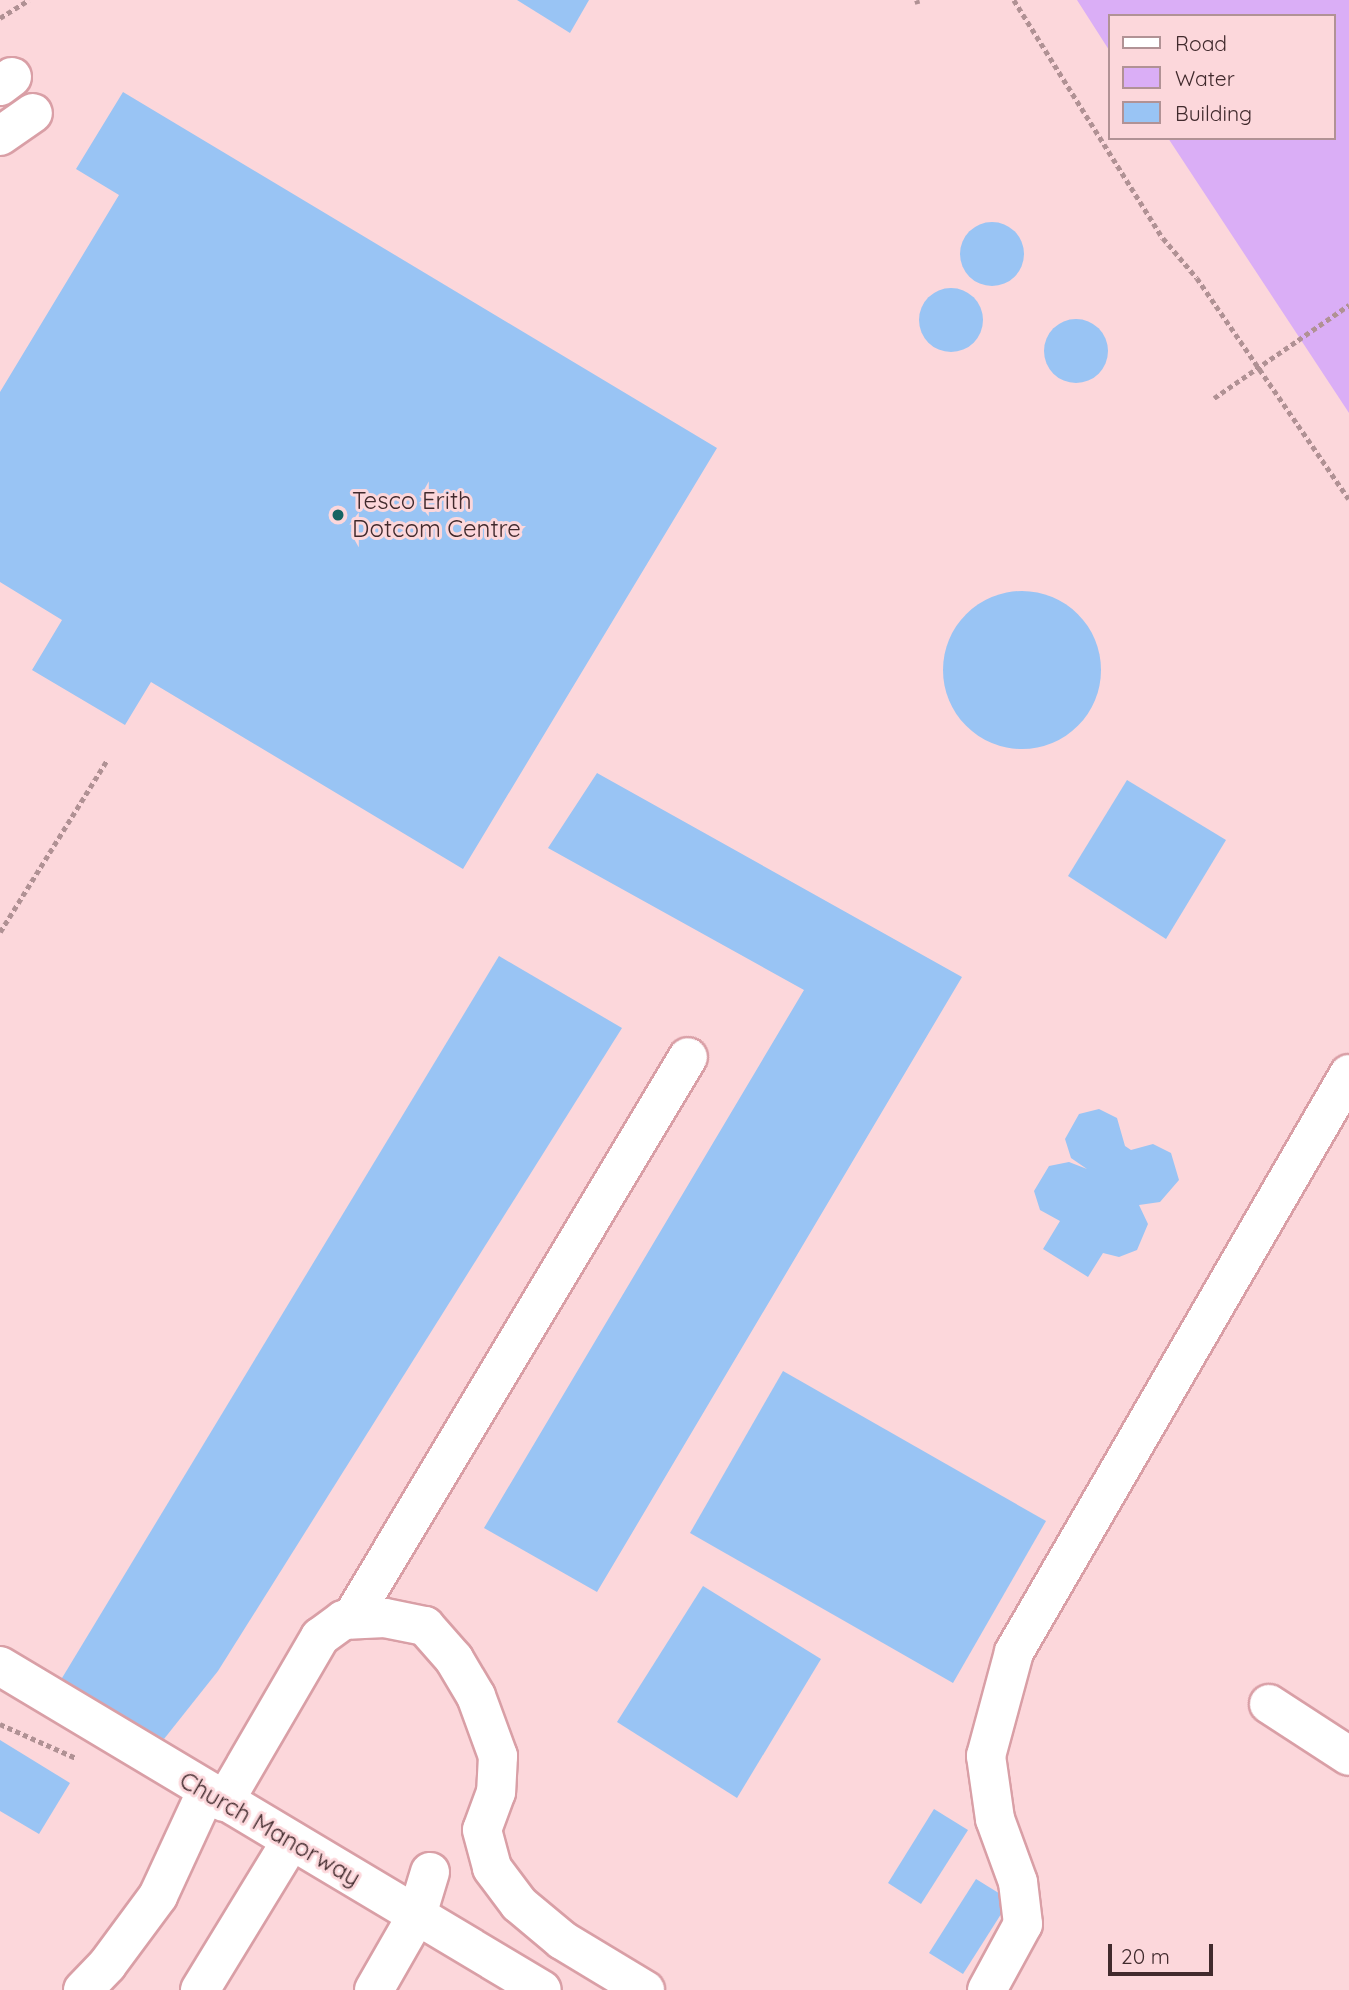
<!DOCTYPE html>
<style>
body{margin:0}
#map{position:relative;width:1349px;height:1990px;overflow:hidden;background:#fcd7db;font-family:Quicksand,sans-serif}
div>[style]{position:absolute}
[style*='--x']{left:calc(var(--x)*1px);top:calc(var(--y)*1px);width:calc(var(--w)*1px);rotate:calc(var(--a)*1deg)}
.water>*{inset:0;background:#daaef6}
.building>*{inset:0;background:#99c4f4}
.round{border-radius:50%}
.path>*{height:4.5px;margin-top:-2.25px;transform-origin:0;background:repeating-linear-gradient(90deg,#b09194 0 5px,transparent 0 8.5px)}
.roads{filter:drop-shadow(2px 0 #d99fa6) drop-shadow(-2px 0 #d99fa6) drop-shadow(0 2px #d99fa6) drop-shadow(0 -2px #d99fa6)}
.minor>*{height:38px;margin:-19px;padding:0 19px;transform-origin:19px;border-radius:19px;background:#fff}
.dots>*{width:19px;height:19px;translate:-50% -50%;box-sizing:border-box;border:4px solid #fcd7db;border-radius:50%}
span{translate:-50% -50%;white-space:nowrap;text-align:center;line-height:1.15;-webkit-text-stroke:6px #fcd7db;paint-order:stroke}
.poi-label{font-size:24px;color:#412a2d}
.left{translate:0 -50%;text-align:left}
.street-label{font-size:24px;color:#412a2d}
.legend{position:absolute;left:1108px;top:14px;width:228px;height:126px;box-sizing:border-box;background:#fcd7db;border:2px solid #b19295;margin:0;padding:9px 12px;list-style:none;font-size:21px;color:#412a2d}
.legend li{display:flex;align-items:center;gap:14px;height:35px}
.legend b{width:35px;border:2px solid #b19295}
.scale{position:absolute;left:1108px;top:1944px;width:105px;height:32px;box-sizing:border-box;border:4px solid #412a2d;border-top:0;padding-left:9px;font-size:21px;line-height:24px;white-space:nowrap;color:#412a2d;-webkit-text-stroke:5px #fcd7db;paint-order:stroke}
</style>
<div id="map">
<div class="water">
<i style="clip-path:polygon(1077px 0,1349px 0,1349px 413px,1168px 138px,1333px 138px,1333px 16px,1109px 16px,1109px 50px)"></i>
</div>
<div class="building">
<i style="clip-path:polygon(517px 0,589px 0,570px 33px)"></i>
<i style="clip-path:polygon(123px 92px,717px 448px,463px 869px,151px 682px,125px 725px,32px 670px,62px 620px,0 582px,0 392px,119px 195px,76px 169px)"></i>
<i class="round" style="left:960px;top:222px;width:64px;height:64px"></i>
<i class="round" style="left:919px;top:288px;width:64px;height:64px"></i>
<i class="round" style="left:1044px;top:319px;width:64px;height:64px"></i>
<i class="round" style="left:943px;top:591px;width:158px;height:158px"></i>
<i style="clip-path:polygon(597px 773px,962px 977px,597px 1592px,484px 1528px,804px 990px,548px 848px)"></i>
<i style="clip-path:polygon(1127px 780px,1226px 840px,1166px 939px,1068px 876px)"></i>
<i style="clip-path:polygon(499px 956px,622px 1028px,218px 1671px,164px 1739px,59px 1683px)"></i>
<i style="clip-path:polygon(1099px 1109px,1117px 1118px,1125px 1146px,1131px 1150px,1153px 1144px,1171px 1153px,1179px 1180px,1160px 1202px,1139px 1205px,1148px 1224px,1137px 1250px,1119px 1257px,1103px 1253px,1088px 1277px,1043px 1249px,1060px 1221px,1040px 1210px,1034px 1191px,1049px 1166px,1069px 1162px,1087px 1169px,1071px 1158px,1065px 1139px,1079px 1114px)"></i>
<i style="clip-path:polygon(783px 1371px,1046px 1521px,953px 1683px,690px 1533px)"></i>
<i style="clip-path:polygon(703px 1586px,821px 1659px,737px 1798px,617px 1722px)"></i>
<i style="clip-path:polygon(0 1740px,70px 1783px,39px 1834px,0 1811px)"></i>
<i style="clip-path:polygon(934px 1809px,968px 1830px,921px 1904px,888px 1883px)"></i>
<i style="clip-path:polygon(976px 1879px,1010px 1900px,963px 1974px,929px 1953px)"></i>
</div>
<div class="path">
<i style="--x:917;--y:0;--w:4;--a:76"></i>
<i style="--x:1014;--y:0;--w:281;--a:58"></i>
<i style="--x:1163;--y:238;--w:52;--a:49.6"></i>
<i style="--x:1197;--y:278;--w:268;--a:55.5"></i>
<i style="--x:0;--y:18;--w:34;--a:-32"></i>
<i style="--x:1214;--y:398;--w:164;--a:-34.6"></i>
<i style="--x:0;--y:932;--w:203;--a:-58.1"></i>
<i style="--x:0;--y:1724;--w:83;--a:24.1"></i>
</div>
<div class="roads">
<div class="minor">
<i style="--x:0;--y:86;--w:15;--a:-37"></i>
<i style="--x:0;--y:136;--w:40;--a:-34.9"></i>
<i style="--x:351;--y:1619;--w:655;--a:-59.05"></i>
<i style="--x:0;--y:1666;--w:631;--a:30.87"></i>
<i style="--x:1269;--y:1704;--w:95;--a:33"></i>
<i style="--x:224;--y:1802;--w:191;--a:-59.8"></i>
<i style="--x:320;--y:1637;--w:29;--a:-36"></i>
<i style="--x:343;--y:1620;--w:42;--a:-2.7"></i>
<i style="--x:385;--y:1618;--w:41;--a:11.3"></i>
<i style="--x:425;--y:1626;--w:44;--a:48.7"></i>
<i style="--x:454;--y:1659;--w:43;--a:59.3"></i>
<i style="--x:476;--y:1696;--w:64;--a:69.9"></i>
<i style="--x:498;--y:1756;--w:36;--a:93"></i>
<i style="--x:496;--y:1792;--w:40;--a:110.2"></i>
<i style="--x:482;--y:1830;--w:39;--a:75"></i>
<i style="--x:492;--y:1868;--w:45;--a:53.1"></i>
<i style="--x:519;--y:1904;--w:56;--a:39.9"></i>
<i style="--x:562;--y:1940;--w:97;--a:31.1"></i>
<i style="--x:83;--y:1990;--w:35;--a:-46"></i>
<i style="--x:107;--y:1965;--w:86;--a:-53.5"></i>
<i style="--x:158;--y:1896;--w:115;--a:-65.2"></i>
<i style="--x:200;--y:1990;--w:175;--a:-58.6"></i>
<i style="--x:374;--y:1990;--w:86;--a:-60.2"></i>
<i style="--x:417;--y:1915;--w:45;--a:-73.2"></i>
<i style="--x:987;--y:1990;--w:75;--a:-61.4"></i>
<i style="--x:1023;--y:1924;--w:42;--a:-96.8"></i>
<i style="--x:1018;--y:1882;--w:67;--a:-110.1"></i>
<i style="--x:995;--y:1819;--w:64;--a:-98.1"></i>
<i style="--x:986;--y:1756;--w:108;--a:-74.9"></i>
<i style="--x:1014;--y:1652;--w:668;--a:-59.9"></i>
</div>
</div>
<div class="dots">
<i style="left:338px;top:515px;background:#166462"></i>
</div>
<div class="poi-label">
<span class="left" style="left:352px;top:515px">Tesco Erith<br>Dotcom Centre</span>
</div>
<div class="street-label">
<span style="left:270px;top:1829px;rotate:30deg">Church Manorway</span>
</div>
<ul class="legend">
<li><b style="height:9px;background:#fff"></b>Road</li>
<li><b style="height:19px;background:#daaef6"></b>Water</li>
<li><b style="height:19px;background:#99c4f4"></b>Building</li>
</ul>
<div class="scale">20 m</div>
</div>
